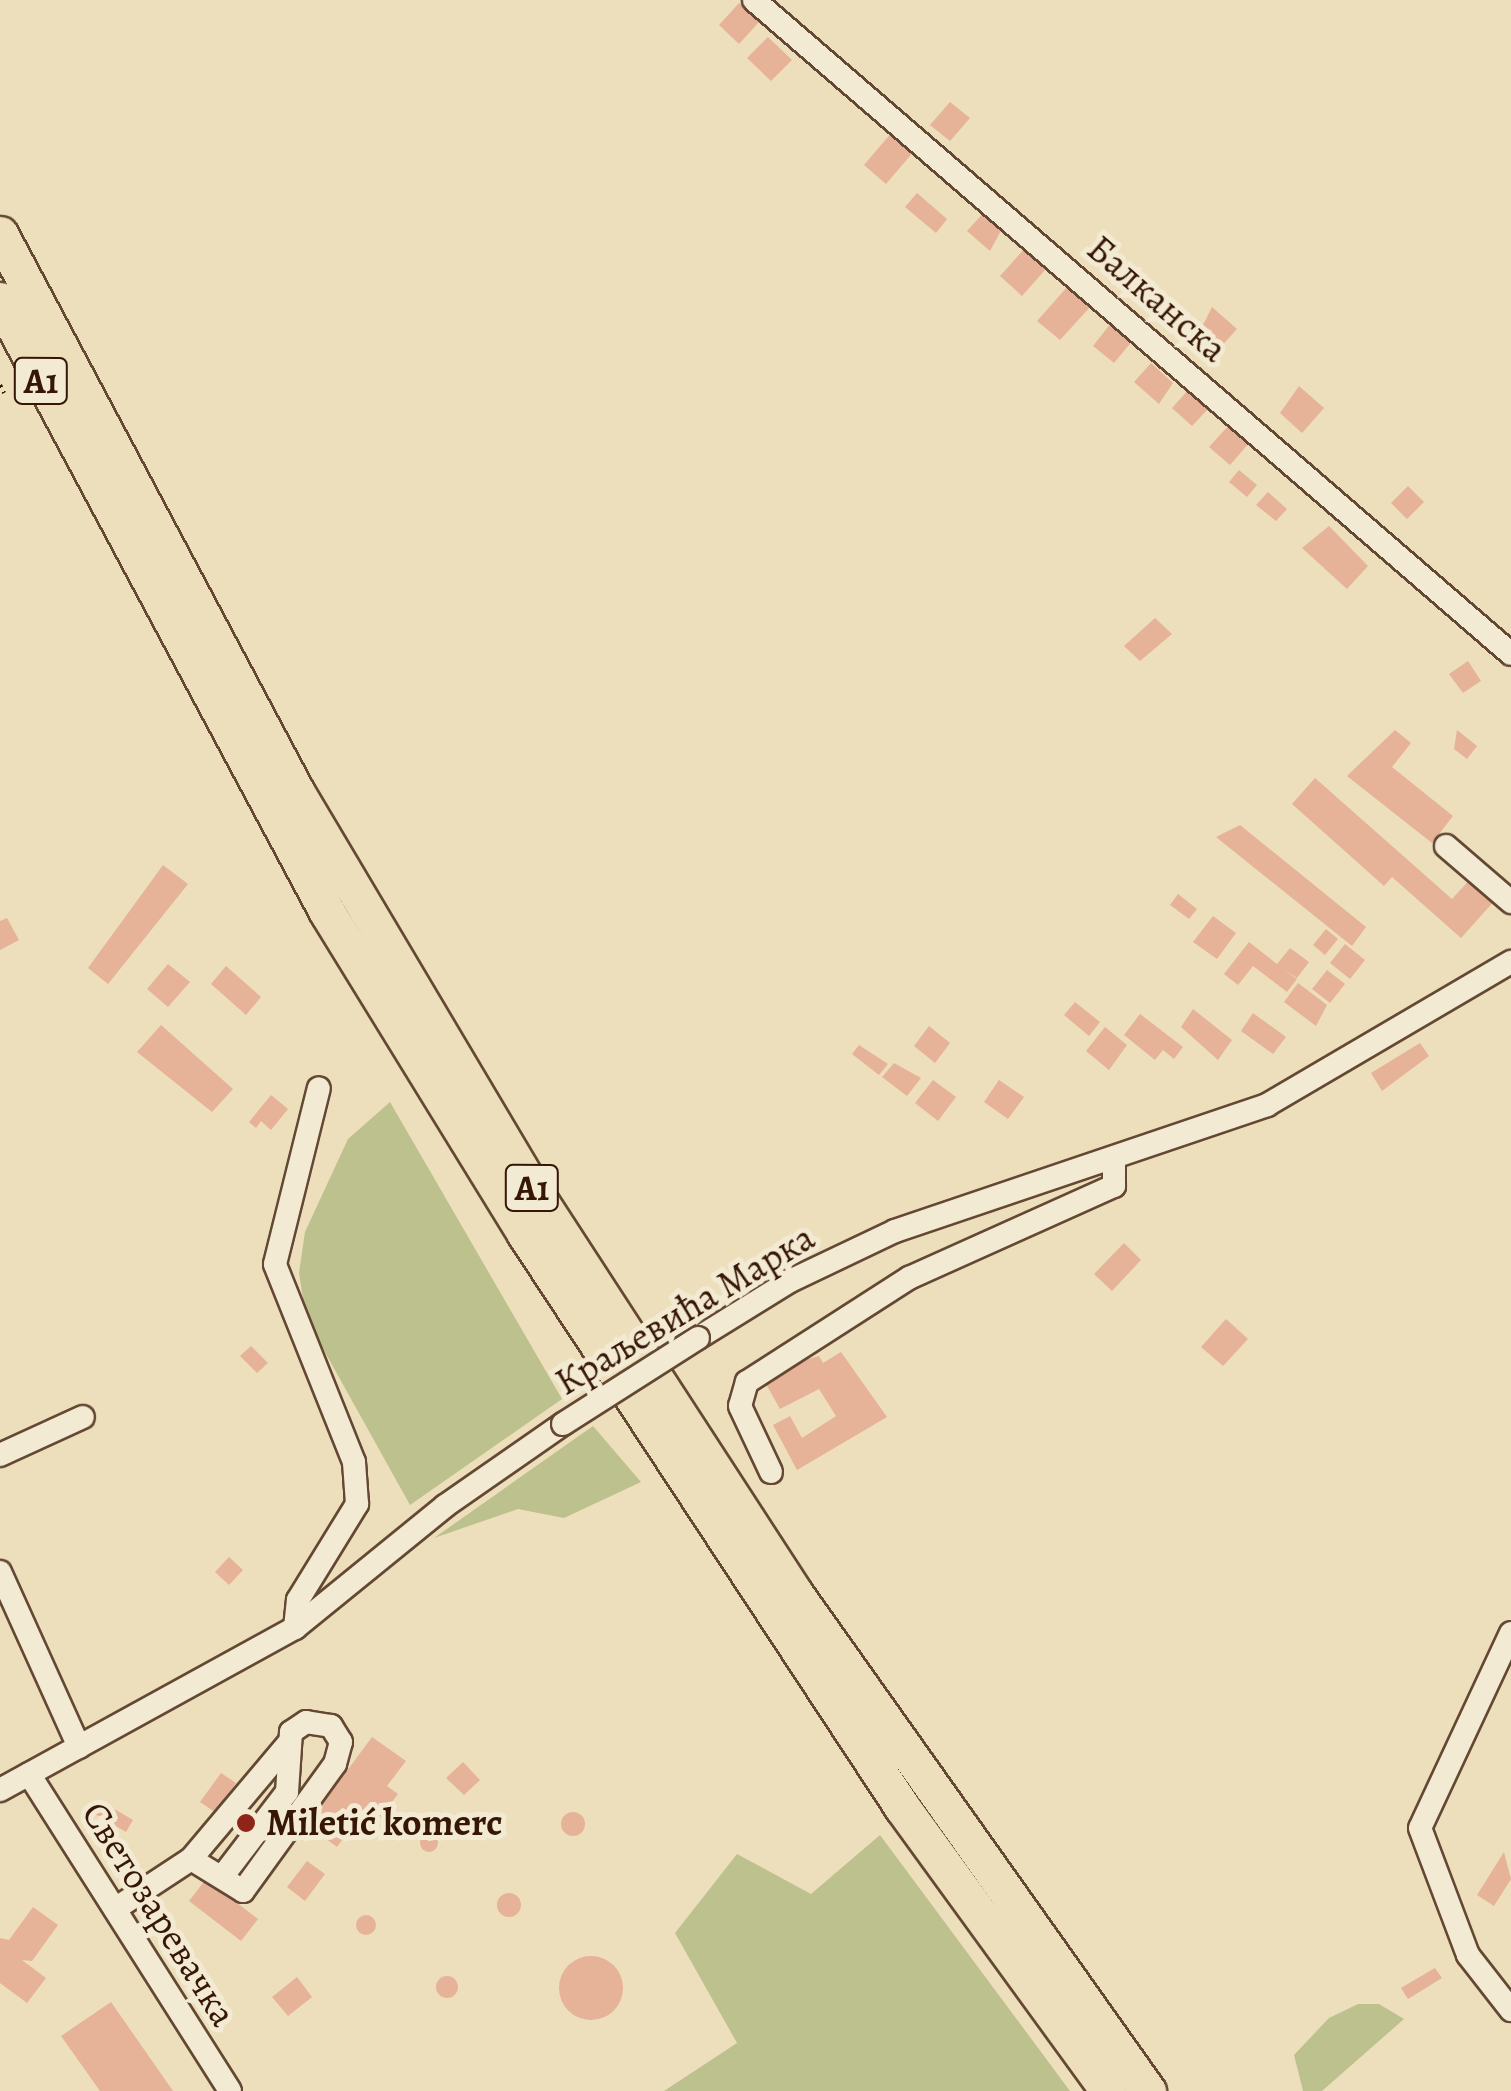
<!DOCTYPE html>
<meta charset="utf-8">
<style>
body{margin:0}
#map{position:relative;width:1511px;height:2091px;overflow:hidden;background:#eddfbc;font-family:Alegreya,serif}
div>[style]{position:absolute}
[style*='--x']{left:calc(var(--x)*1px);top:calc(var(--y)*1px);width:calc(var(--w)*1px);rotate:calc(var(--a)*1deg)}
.green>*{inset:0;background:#bdc18d}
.building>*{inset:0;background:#e6b298}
.round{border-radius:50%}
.path>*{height:4px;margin-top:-2px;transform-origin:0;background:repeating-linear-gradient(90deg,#361605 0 2.5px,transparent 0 7.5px)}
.roads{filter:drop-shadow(2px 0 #644833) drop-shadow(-2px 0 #644833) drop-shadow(0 2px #644833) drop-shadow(0 -2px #644833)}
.minor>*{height:22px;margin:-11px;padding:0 11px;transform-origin:11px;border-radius:11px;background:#f3ead3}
.highway>*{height:35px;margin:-17.5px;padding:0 17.5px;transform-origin:17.5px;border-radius:17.5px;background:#eddfbc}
.bridges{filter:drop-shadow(2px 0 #644833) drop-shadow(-2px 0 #644833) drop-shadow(0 2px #644833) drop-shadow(0 -2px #644833)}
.minor-bridge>*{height:22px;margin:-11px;padding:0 11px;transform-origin:11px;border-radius:11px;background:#f3ead3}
.dots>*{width:28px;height:28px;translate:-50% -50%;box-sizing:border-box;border:5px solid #f3ead3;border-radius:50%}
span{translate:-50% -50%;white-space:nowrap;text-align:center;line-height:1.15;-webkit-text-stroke:10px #f3ead3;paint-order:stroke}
.shield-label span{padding:2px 8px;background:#f3ead3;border:2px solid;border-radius:8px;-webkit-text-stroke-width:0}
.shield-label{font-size:35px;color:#361605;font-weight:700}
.street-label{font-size:38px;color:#361605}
.poi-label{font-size:38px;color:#361605;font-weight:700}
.left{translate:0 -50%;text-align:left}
</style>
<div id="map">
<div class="green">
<i style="clip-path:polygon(390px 1102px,562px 1399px,410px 1505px,306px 1318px,299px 1273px,305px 1232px,348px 1139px)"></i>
<i style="clip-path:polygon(593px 1426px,641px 1482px,564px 1518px,518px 1509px,434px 1538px)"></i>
<i style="clip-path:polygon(880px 1835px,1070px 2091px,664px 2091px,737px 2043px,675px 1933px,737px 1854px,811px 1894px)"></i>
<i style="clip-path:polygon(1358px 2004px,1379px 2004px,1404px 2019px,1322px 2091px,1303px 2091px,1294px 2055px,1329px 2018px)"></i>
</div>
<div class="building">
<i style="clip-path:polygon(739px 3px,759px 22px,739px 44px,719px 25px)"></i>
<i style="clip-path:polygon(768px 37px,792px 60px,771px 81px,747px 58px)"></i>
<i style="clip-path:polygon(950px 102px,970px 118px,950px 141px,930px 125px)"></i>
<i style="clip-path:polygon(893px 131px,915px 150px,886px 184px,864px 165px)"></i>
<i style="clip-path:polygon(917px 193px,947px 219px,936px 233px,905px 207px)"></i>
<i style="clip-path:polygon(985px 211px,1003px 227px,990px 251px,967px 231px)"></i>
<i style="clip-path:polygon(1026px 247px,1045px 270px,1022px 296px,1000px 276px)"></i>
<i style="clip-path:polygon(1068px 286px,1091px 306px,1060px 340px,1037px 321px)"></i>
<i style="clip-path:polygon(1212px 307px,1237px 329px,1218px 350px,1199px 333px)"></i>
<i style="clip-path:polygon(1111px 323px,1133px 340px,1114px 363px,1093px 346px)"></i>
<i style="clip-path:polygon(1151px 363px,1173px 383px,1159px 404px,1134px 382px)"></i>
<i style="clip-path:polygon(1299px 386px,1324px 408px,1302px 433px,1280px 413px)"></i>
<i style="clip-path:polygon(1190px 388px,1210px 407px,1192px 426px,1172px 408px)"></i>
<i style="clip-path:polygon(1230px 424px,1250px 442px,1230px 465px,1209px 447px)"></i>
<i style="clip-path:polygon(1239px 470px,1257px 485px,1247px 497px,1229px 482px)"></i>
<i style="clip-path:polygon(1408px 486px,1424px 502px,1407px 519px,1391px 503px)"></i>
<i style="clip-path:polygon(1268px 492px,1287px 509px,1276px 521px,1256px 505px)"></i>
<i style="clip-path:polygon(1329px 526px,1368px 566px,1347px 589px,1302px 548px)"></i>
<i style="clip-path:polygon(1155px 618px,1172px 634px,1140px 661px,1124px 646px)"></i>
<i style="clip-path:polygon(1468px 661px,1481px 681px,1463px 693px,1449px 674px)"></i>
<i style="clip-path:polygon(1395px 730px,1411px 743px,1392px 767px,1453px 816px,1432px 843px,1347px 776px)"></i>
<i style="clip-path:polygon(1457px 730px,1477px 746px,1467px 759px,1454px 749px)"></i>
<i style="clip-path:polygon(1315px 778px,1452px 899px,1473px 876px,1497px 898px,1461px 938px,1392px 877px,1384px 886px,1292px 804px)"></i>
<i style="clip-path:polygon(1240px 825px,1366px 927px,1352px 946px,1216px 837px)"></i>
<i style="clip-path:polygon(163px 865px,188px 884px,108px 984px,88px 968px)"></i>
<i style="clip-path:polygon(1178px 894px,1197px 909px,1189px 919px,1170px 905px)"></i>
<i style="clip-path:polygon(1213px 916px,1236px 933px,1217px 959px,1193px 942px)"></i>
<i style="clip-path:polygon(7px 918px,19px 940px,0 950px,0 921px)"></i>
<i style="clip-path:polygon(1326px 929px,1338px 939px,1325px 955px,1313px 945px)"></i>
<i style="clip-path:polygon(1249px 942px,1277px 964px,1290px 948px,1309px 962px,1297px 978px,1284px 970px,1297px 979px,1287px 992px,1253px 966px,1238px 985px,1224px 974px)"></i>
<i style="clip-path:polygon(1345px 944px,1365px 960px,1350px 979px,1330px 963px)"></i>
<i style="clip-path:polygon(168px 964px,190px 982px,168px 1007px,147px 989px)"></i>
<i style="clip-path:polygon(226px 966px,261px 997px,246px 1015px,211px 984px)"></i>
<i style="clip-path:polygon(1327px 970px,1345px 984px,1330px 1003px,1312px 989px)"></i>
<i style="clip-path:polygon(1298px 983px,1327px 1005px,1316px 1026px,1284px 1002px)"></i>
<i style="clip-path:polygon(1075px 1002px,1100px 1022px,1089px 1036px,1064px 1015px)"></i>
<i style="clip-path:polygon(1193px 1009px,1232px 1040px,1218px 1060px,1181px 1027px)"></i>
<i style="clip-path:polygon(1253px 1013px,1286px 1037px,1273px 1054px,1241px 1031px)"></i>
<i style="clip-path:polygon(1140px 1014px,1183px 1047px,1174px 1059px,1163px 1050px,1155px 1060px,1124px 1035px)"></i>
<i style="clip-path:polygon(161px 1025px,233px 1089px,212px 1112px,137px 1052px)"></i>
<i style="clip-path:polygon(929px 1026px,950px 1043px,935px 1063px,914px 1046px)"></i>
<i style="clip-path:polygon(1105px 1027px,1127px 1045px,1109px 1070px,1086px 1051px)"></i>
<i style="clip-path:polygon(1420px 1043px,1429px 1056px,1382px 1091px,1371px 1073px)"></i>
<i style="clip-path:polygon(859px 1045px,888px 1064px,879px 1075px,852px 1054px)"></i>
<i style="clip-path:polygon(894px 1063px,921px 1078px,907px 1096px,882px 1077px)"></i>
<i style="clip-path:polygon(933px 1080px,956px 1097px,938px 1121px,915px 1103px)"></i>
<i style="clip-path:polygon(999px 1080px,1024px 1097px,1008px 1119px,984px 1102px)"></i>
<i style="clip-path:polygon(271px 1095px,288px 1109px,271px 1130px,261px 1121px,256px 1128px,249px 1122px)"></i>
<i style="clip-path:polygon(1124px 1243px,1141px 1260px,1112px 1291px,1094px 1274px)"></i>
<i style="clip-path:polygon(1226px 1319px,1248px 1339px,1223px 1366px,1201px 1347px)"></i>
<i style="clip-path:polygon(251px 1346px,268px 1363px,257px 1373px,240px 1356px)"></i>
<i style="clip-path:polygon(841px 1352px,887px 1417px,797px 1470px,773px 1425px,790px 1416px,802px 1438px,836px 1416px,819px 1389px,780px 1409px,766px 1384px,805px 1360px,819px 1356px,823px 1363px)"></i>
<i style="clip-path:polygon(229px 1557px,243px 1570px,229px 1585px,215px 1572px)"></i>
<i style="clip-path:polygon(372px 1737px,406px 1761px,387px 1786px,398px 1794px,370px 1832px,356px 1821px,337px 1847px,307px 1825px)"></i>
<i style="clip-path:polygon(463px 1762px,480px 1780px,464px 1795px,446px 1778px)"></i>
<i style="clip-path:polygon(221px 1773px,236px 1783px,215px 1812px,200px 1802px)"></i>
<i style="clip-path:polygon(104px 1803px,133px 1820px,126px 1832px,93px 1813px)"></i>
<i class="round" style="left:561px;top:1812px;width:24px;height:24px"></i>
<i class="round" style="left:420px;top:1834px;width:18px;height:18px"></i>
<i style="clip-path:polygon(1504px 1852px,1511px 1879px,1494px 1906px,1477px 1895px)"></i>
<i style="clip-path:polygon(307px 1861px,325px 1874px,305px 1901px,287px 1887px)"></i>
<i style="clip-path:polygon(206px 1879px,258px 1919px,241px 1941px,189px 1901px)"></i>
<i class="round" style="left:497px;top:1893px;width:24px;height:24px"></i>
<i style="clip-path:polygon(33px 1907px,58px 1925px,32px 1961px,22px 1960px,46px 1978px,27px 2003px,0 1983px,0 1938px,9px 1940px)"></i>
<i class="round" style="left:356px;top:1915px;width:20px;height:20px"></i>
<i class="round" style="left:559px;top:1956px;width:64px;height:64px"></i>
<i style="clip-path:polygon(1435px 1968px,1442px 1978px,1408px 1999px,1401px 1988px)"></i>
<i class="round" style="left:436px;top:1976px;width:22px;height:22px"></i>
<i style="clip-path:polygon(297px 1977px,312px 1997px,288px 2016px,272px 1997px)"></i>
<i style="clip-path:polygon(111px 2002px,173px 2091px,100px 2091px,61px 2036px)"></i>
</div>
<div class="path">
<i style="--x:0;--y:385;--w:9;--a:63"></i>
</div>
<div class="roads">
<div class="minor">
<i style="--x:754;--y:0;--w:1000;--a:40.82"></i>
<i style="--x:1446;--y:846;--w:86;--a:40.7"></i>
<i style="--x:698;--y:1338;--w:108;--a:-31.8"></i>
<i style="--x:790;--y:1281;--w:116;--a:-25.5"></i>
<i style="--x:895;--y:1231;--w:393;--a:-18.7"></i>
<i style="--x:1267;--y:1105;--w:283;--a:-30.4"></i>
<i style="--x:0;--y:1455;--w:91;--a:-24.6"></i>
<i style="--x:771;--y:1472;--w:73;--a:-115.2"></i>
<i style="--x:740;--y:1406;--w:25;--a:-74"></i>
<i style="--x:747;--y:1382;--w:193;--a:-32.7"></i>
<i style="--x:909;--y:1278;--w:225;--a:-24.2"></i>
<i style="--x:1114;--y:1186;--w:26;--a:-90"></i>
<i style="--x:0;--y:1572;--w:192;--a:65.7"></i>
<i style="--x:295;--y:1628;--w:28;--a:-84"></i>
<i style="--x:298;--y:1600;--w:113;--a:-58.4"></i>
<i style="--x:357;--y:1504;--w:42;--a:-94.1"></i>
<i style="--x:354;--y:1462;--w:213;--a:-111.8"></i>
<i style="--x:275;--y:1264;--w:181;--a:-76"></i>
<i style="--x:1511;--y:1633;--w:215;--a:115"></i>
<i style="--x:1420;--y:1828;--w:136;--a:69.3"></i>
<i style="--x:1468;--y:1955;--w:70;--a:52"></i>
<i style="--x:29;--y:1774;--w:375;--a:57.6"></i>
<i style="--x:0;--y:1790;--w:337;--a:-28.8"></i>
<i style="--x:295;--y:1628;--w:193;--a:-39.1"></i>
<i style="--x:445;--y:1506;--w:144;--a:-34.8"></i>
<i style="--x:191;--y:1859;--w:61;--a:31.6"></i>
<i style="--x:243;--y:1891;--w:157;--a:-54.1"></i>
<i style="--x:335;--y:1764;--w:23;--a:-75"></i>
<i style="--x:341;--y:1742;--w:19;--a:-122"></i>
<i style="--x:331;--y:1726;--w:25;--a:-171"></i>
<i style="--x:306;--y:1722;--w:18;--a:146"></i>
<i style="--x:291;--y:1732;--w:60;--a:93.8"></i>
<i style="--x:287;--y:1792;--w:107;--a:127.4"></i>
<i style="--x:115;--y:1909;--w:91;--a:-33.3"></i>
<i style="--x:191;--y:1859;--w:149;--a:-49.9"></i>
</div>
<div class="highway">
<i style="--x:0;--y:234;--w:631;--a:62.01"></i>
<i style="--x:296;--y:791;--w:468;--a:59.3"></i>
<i style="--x:535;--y:1193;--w:476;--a:57"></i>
<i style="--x:794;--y:1592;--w:612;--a:54.65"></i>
<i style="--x:0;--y:300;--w:694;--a:61.88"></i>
<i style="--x:327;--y:912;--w:378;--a:58.4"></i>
<i style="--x:525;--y:1234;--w:686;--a:56.66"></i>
<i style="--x:902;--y:1807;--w:351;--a:54"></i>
</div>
</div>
<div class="bridges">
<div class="minor-bridge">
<i style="--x:563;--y:1424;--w:160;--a:-32.5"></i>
</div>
</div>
<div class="dots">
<i style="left:246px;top:1823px;background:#8f2418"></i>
</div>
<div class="shield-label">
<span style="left:41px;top:381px">A1</span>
<span style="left:532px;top:1188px">A1</span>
</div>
<div class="street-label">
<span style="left:1157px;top:299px;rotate:41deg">Балканска</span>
<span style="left:685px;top:1310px;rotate:-31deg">Краљевића Марка</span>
<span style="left:159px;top:1914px;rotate:58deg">Светозаревачка</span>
</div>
<div class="poi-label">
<span class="left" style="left:266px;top:1823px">Miletić komerc</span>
</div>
</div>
